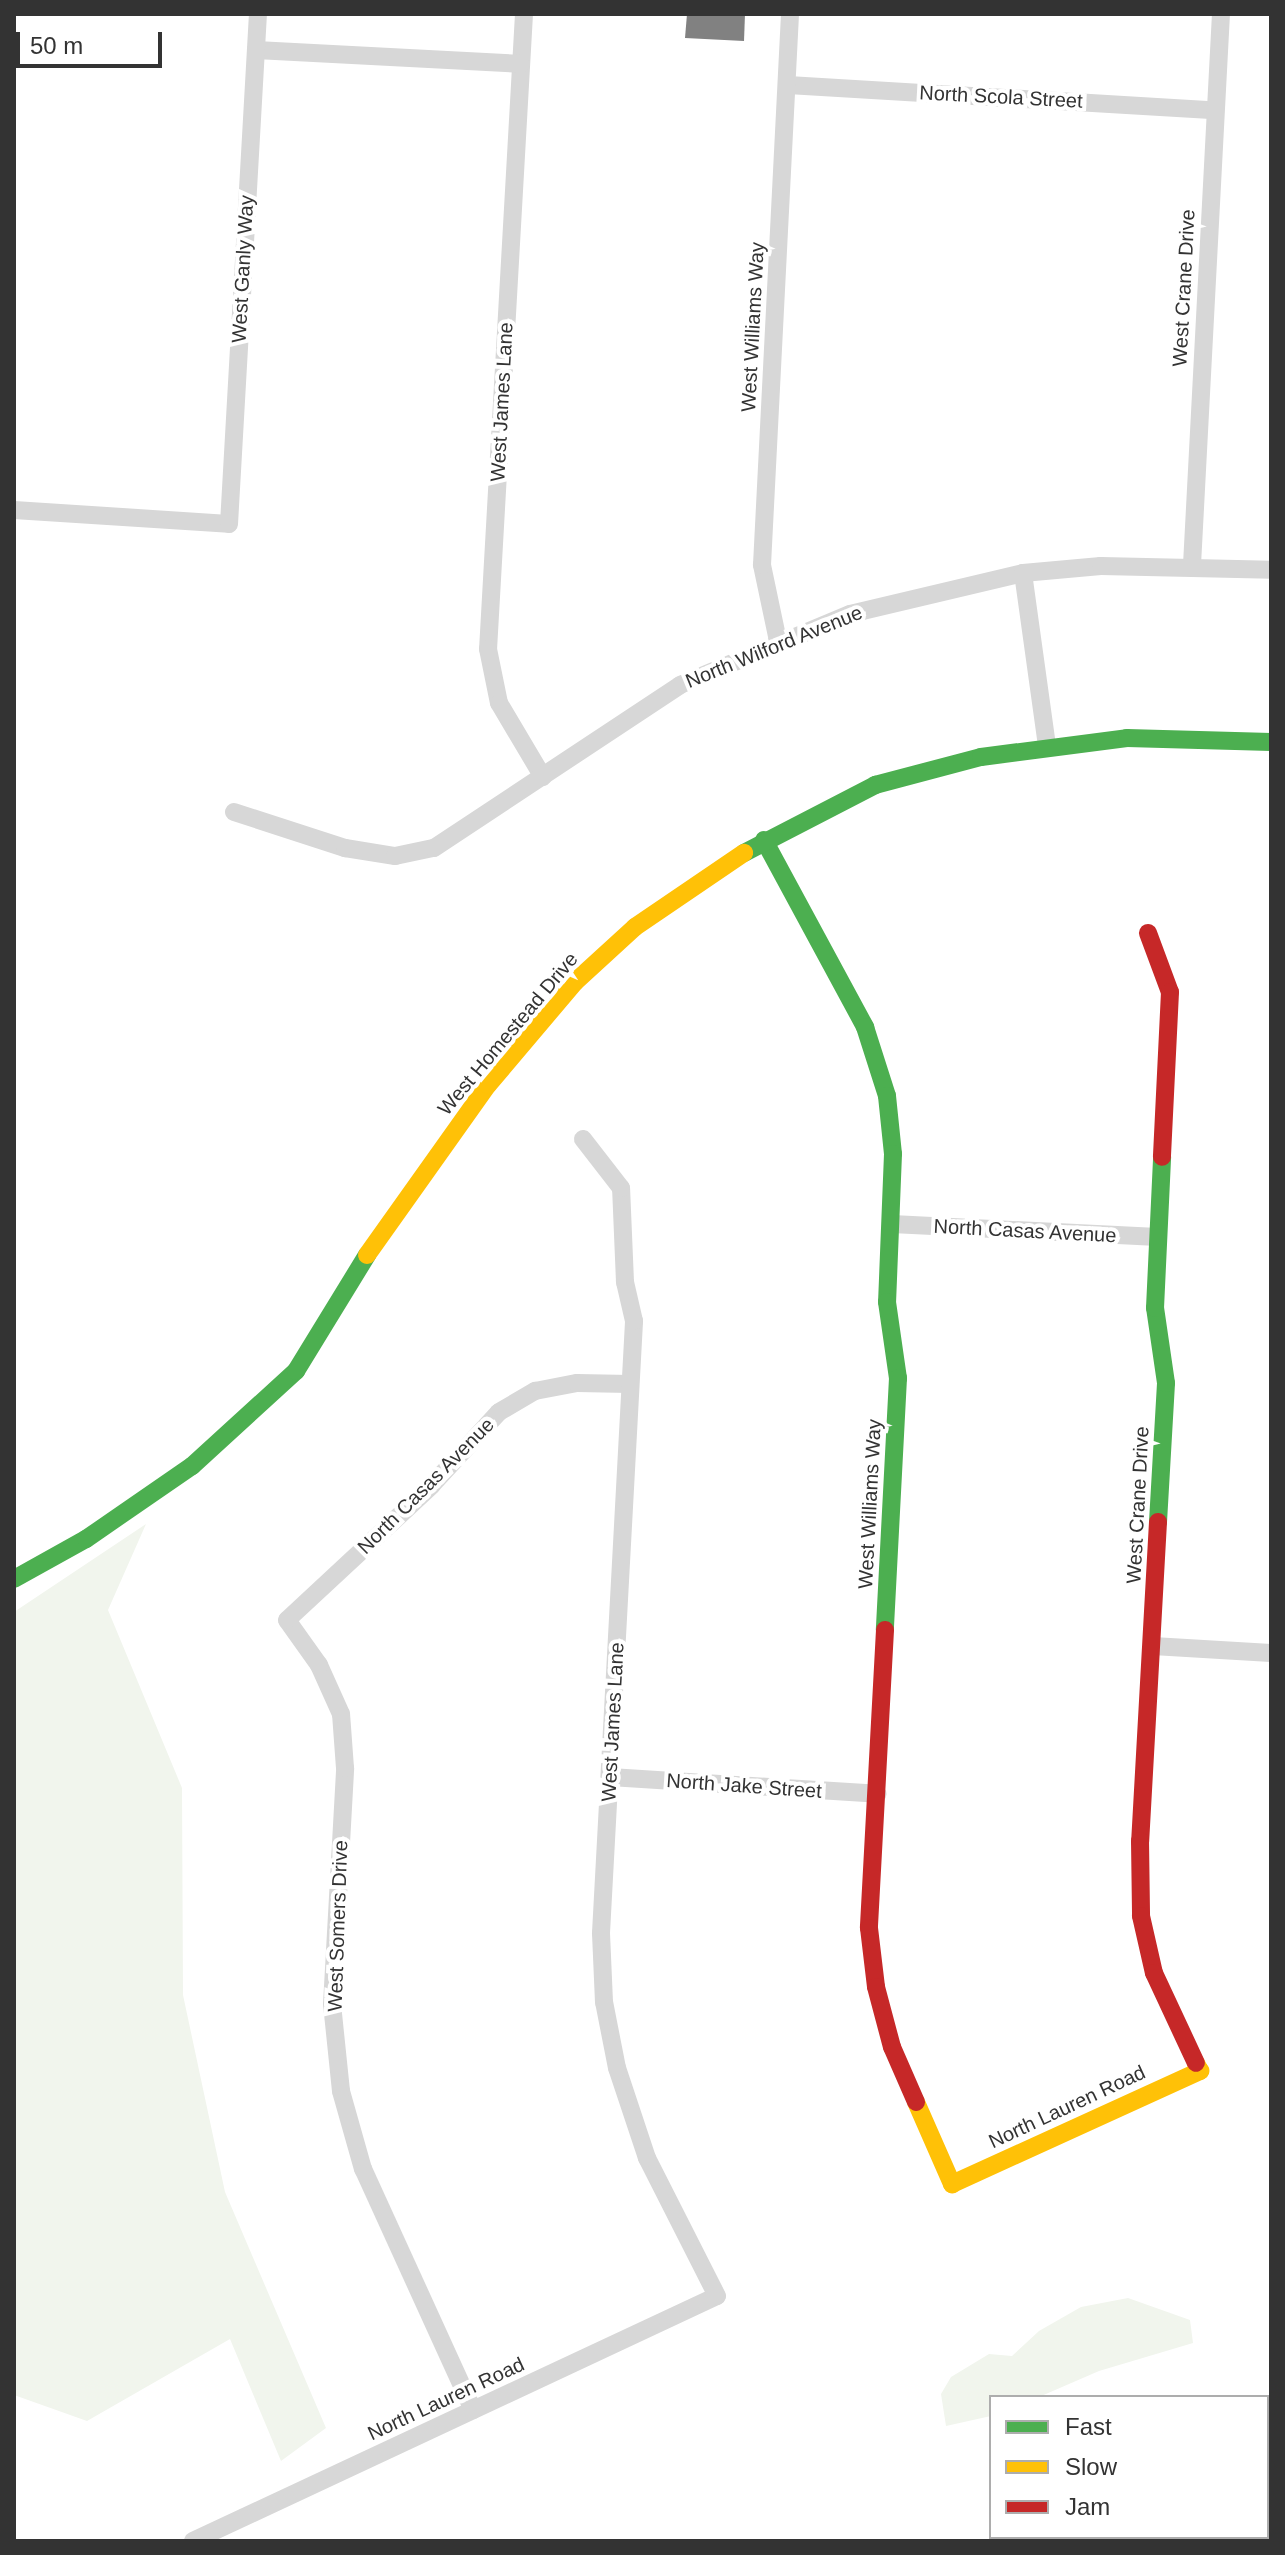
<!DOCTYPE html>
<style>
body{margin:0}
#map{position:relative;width:1285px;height:2555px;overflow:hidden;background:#fff;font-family:Arial,sans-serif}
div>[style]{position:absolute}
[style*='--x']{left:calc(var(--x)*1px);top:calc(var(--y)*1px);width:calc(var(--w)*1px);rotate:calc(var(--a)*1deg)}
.green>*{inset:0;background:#f1f5ed}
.building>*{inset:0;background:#818181}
.street>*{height:18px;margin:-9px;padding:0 9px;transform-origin:9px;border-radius:9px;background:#d7d7d7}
.fast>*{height:18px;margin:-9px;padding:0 9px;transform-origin:9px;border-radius:9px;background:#4caf50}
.slow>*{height:18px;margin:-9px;padding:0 9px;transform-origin:9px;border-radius:9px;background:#ffc107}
.jam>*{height:18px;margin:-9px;padding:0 9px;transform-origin:9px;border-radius:9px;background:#c62828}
span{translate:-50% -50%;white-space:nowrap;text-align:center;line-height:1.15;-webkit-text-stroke:8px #fff;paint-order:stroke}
.street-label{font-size:20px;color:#333}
.frame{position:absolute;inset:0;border:16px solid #333;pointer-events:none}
.legend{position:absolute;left:989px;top:2395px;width:280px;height:144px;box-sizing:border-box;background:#fff;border:2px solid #adadad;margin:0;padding:10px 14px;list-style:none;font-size:24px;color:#333}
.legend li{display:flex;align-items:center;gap:16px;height:40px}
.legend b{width:40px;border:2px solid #adadad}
.scale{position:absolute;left:16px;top:32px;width:146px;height:36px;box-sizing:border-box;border:4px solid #333;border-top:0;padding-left:10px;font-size:24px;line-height:28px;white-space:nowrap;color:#333;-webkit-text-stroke:6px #fff;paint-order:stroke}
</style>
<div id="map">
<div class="green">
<i style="clip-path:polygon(146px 1524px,108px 1610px,182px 1788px,183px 1995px,225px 2192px,326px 2428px,281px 2461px,230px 2339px,87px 2421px,14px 2395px,14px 1612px)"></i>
<i style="clip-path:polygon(1128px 2298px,1190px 2320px,1193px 2343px,1099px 2371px,1039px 2397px,991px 2397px,991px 2416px,946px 2426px,941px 2394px,951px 2377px,989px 2354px,1012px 2356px,1039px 2331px,1081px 2307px)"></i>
</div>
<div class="building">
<i style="clip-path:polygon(687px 14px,745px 14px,744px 41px,685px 38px)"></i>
</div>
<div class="street">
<i style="--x:524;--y:14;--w:636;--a:93.24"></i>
<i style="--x:488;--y:649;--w:55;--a:78.5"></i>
<i style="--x:499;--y:703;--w:86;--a:59.3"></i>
<i style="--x:256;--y:50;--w:265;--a:3"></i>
<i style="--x:788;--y:85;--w:428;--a:3.4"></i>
<i style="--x:14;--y:510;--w:215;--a:3.7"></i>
<i style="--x:229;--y:524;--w:511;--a:-86.75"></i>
<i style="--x:1192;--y:565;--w:552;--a:-86.99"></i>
<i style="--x:1023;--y:573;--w:174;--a:82.1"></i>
<i style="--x:778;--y:641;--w:78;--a:-101.9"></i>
<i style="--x:762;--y:565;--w:552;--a:-87.09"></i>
<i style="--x:234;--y:812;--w:117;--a:18"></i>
<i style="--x:345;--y:848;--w:51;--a:9.1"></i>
<i style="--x:395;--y:856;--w:40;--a:-12"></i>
<i style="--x:434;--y:848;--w:295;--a:-33.5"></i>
<i style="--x:680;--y:685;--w:184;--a:-22.7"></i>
<i style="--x:850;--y:614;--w:178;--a:-13.3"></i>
<i style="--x:1023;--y:573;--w:78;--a:-5.1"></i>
<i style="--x:1101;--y:566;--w:170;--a:1.3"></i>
<i style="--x:892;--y:1224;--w:266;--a:2.8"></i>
<i style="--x:1153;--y:1646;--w:118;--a:3.4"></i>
<i style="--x:610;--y:1777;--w:268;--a:3.6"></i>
<i style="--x:473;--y:2410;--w:265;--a:-114.5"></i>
<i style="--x:363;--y:2169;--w:81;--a:-105.8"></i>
<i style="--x:341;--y:2091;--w:87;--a:-95.9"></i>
<i style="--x:332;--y:2004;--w:236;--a:-86.8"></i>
<i style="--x:345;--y:1768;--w:54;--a:-94.2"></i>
<i style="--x:341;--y:1714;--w:54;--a:-114.2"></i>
<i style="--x:319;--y:1665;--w:55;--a:-125.4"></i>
<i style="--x:287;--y:1620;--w:197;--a:-42.9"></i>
<i style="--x:431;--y:1486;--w:100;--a:-47.4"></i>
<i style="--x:499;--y:1412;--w:42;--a:-30.3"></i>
<i style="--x:535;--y:1391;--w:43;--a:-10.8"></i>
<i style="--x:577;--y:1383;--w:53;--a:1.1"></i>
<i style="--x:1267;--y:2466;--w:4;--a:-27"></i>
<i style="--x:1131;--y:2537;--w:4;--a:63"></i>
<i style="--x:193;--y:2541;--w:578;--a:-25.06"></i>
<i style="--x:717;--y:2296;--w:155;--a:-116.9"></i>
<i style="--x:647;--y:2158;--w:95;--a:-108.4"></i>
<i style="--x:617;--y:2068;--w:67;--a:-101.1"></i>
<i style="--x:604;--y:2002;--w:69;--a:-92.5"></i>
<i style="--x:601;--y:1933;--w:613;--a:-86.91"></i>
<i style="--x:634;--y:1321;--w:40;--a:-103"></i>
<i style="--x:625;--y:1282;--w:94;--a:-92.4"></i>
<i style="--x:621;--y:1188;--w:62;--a:-127.8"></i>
</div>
<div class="fast">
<i style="--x:764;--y:840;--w:213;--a:61.6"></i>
<i style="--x:865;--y:1027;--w:72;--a:72.3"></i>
<i style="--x:887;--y:1096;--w:58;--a:84.1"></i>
<i style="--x:893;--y:1154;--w:148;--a:92.3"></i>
<i style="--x:887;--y:1302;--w:77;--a:81.8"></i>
<i style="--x:898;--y:1378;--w:252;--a:93"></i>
<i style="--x:744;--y:853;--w:148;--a:-27.4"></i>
<i style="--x:875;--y:785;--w:110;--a:-14.8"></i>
<i style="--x:981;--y:757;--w:147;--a:-7.4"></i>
<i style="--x:1127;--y:738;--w:144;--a:1.6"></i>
<i style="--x:1158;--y:1522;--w:139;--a:-86.7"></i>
<i style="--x:1166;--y:1383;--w:76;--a:-98.3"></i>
<i style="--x:1155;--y:1308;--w:151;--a:-87.3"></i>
<i style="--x:14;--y:1579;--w:82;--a:-29.1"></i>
<i style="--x:86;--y:1539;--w:129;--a:-34.6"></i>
<i style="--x:192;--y:1466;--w:141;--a:-42.4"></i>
<i style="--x:296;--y:1371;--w:136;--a:-58.5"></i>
</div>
<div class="slow">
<i style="--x:367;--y:1255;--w:209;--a:-54.6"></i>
<i style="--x:488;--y:1085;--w:135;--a:-49.8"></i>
<i style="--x:575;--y:982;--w:81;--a:-42.5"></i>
<i style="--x:635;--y:927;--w:132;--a:-34.2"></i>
<i style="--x:916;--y:2102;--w:90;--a:66.3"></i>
<i style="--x:952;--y:2184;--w:273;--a:-24.5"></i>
<i style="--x:1200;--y:2071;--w:9;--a:-117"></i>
</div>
<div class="jam">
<i style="--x:1148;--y:933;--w:63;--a:69.6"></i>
<i style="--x:1170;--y:992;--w:165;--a:92.8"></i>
<i style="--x:1158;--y:1522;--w:320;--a:93.2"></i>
<i style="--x:1140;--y:1841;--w:75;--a:89.2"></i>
<i style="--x:1141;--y:1916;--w:58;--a:77.2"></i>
<i style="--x:1154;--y:1973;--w:99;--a:65"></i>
<i style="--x:885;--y:1630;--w:298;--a:93.1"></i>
<i style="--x:869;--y:1928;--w:59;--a:83.2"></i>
<i style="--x:876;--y:1987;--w:62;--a:75.1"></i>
<i style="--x:892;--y:2047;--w:60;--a:66.4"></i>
</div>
<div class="street-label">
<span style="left:1001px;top:97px;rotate:3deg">North Scola Street</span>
<span style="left:243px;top:269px;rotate:-87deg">West Ganly Way</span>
<span style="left:1184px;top:288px;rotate:-87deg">West Crane Drive</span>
<span style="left:753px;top:327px;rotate:-87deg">West Williams Way</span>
<span style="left:502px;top:402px;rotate:-87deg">West James Lane</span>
<span style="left:774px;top:647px;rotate:-22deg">North Wilford Avenue</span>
<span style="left:508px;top:1034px;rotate:-50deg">West Homestead Drive</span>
<span style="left:1025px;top:1231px;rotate:3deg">North Casas Avenue</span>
<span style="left:426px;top:1486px;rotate:-45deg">North Casas Avenue</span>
<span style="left:870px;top:1504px;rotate:-87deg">West Williams Way</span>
<span style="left:1138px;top:1505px;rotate:-87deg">West Crane Drive</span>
<span style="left:613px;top:1722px;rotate:-87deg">West James Lane</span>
<span style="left:744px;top:1786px;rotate:4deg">North Jake Street</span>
<span style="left:338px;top:1926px;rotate:-88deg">West Somers Drive</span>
<span style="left:1067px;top:2107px;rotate:-25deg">North Lauren Road</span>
<span style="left:446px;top:2399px;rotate:-25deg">North Lauren Road</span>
</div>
<div class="frame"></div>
<ul class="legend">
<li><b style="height:10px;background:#4caf50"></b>Fast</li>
<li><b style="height:10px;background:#ffc107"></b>Slow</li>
<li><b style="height:10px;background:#c62828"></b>Jam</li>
</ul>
<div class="scale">50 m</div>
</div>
